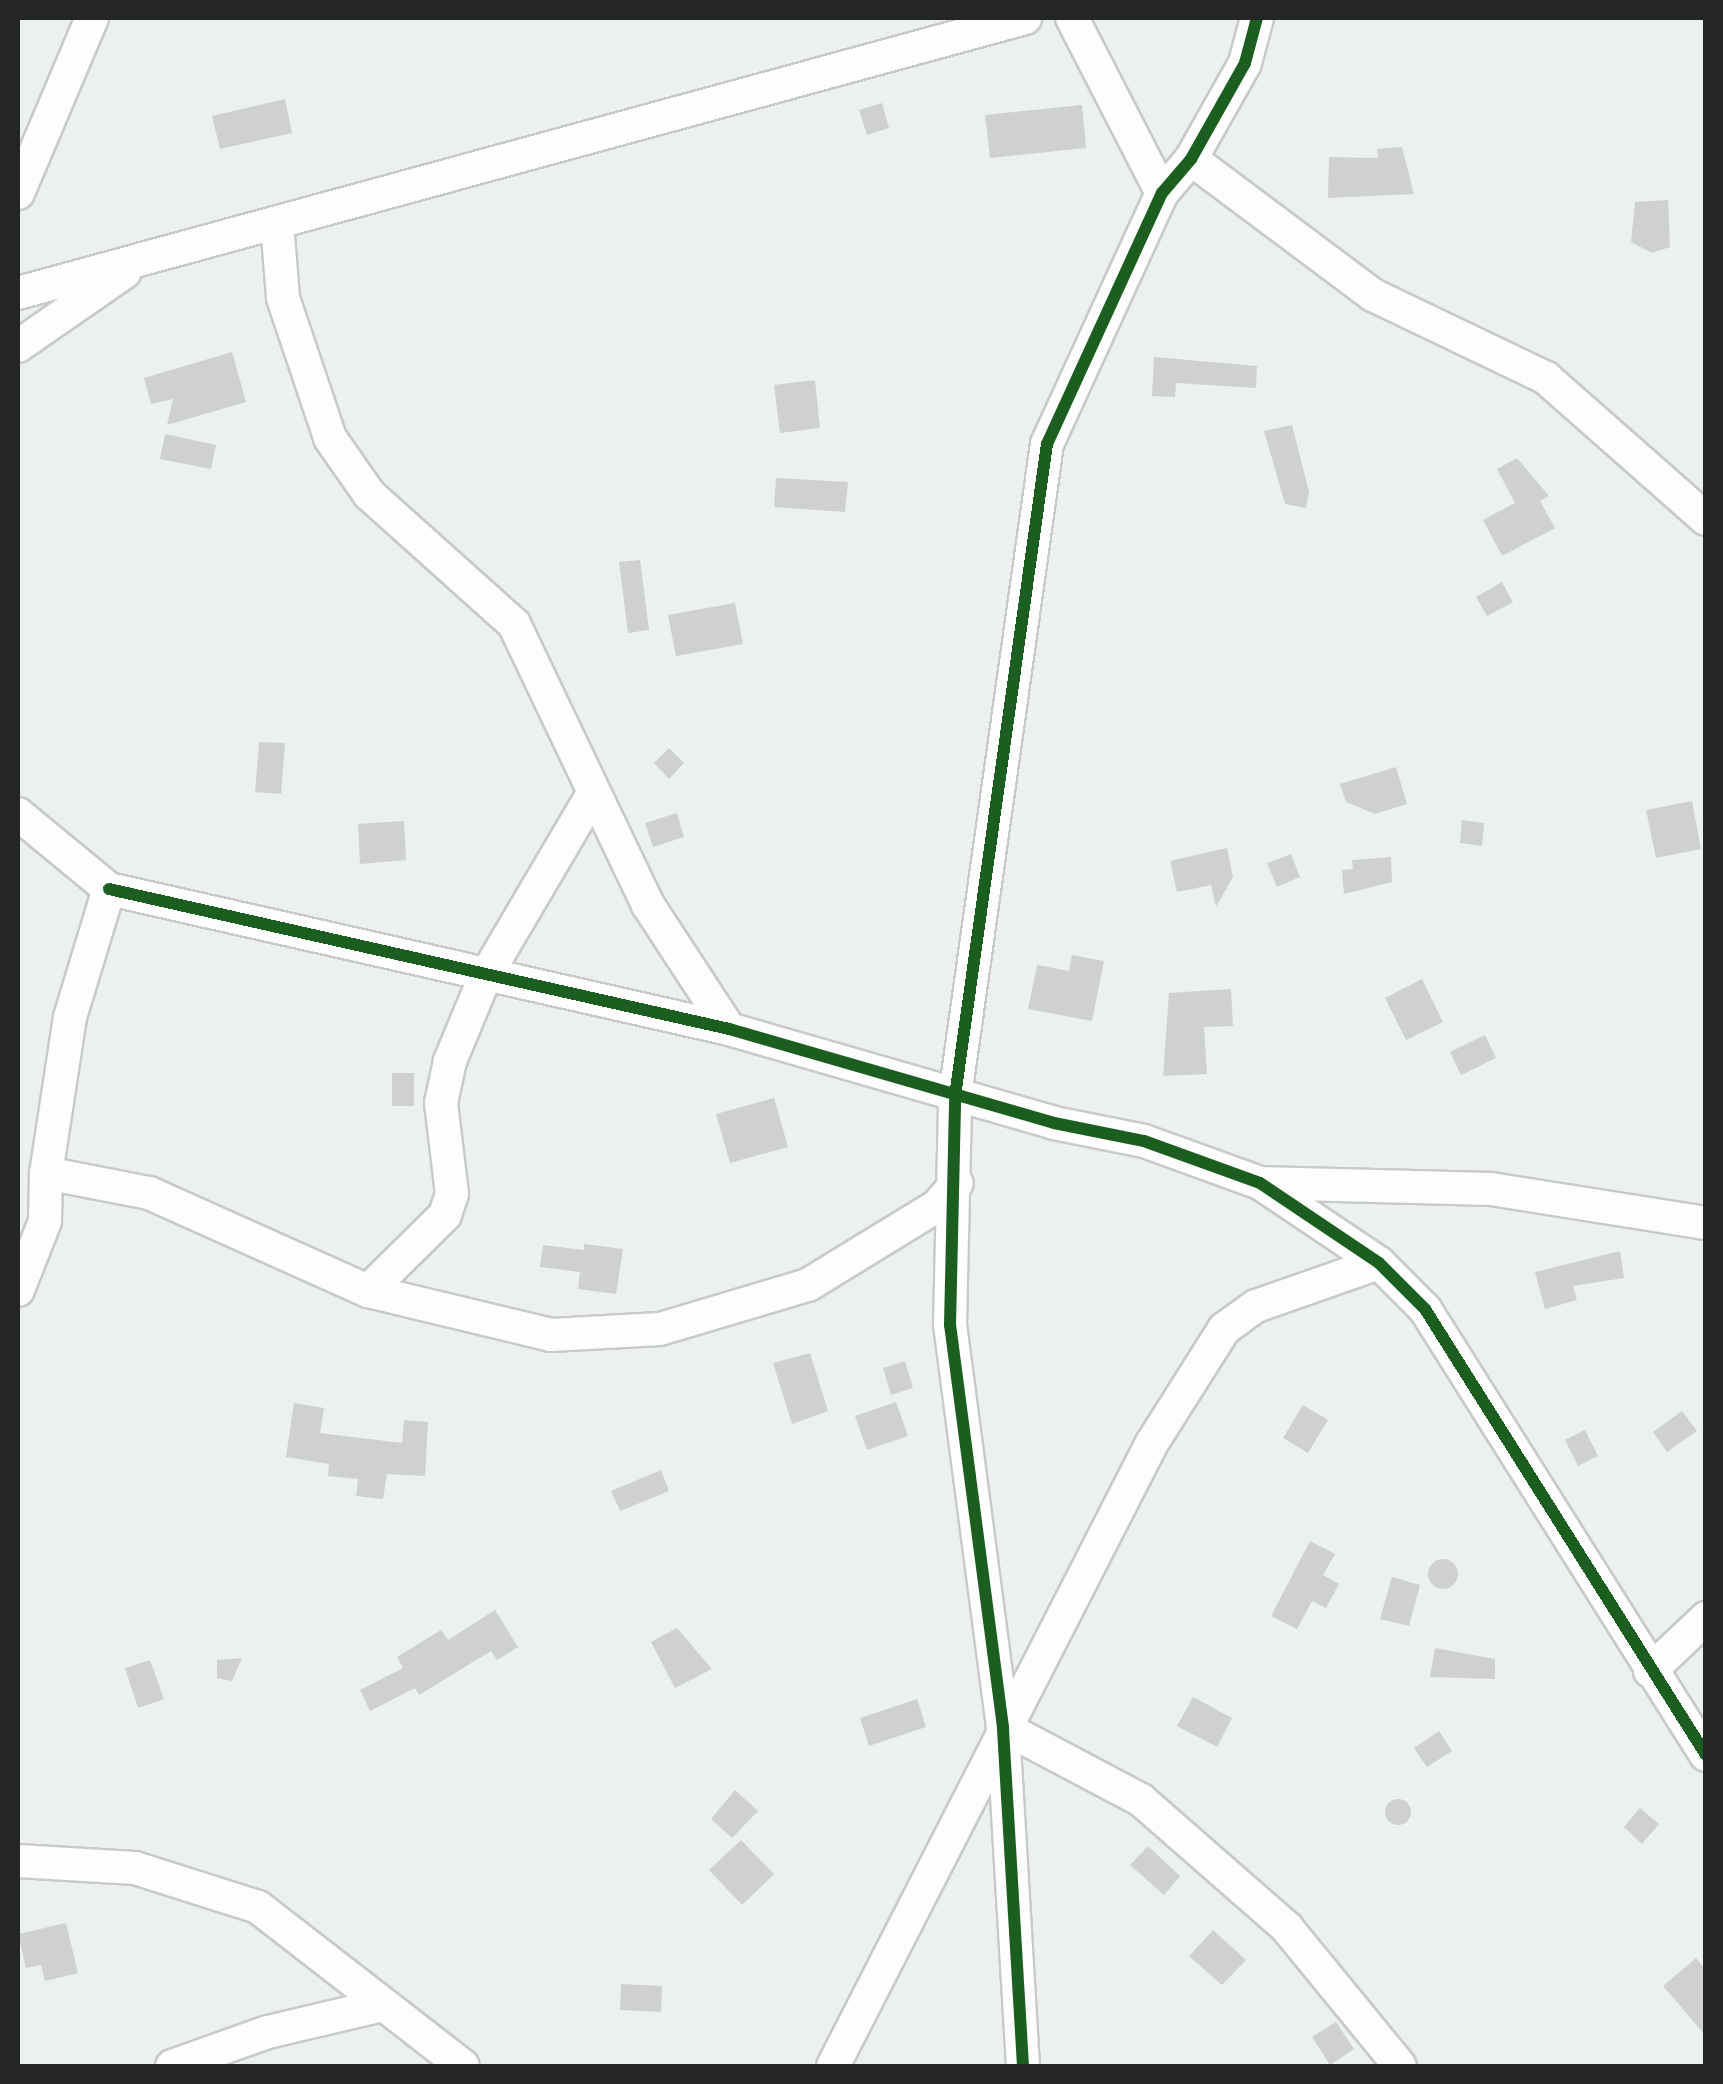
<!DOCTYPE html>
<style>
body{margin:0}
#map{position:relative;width:1723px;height:2084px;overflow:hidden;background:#ecf0ee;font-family:Raleway,sans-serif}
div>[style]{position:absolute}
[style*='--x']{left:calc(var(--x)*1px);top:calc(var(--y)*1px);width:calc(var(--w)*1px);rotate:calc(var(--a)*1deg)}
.building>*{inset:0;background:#cfd1cf}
.round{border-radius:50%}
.roads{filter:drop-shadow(2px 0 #c7cac9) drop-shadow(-2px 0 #c7cac9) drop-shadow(0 2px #c7cac9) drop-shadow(0 -2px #c7cac9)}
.minor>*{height:32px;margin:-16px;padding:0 16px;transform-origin:16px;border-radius:16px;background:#fcfdfc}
.cycleway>*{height:12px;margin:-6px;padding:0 6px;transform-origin:6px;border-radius:6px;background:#1b5e20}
span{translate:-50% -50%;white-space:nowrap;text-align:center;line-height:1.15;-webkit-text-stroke:8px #f9fffb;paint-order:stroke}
.frame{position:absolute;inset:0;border:20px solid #232624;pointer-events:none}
</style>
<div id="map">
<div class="building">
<i style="clip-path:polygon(285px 99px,292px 133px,220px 149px,212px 116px)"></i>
<i style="clip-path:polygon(882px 103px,889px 128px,867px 135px,859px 110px)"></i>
<i style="clip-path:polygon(1082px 105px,1086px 148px,990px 158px,985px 115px)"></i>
<i style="clip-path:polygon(1402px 147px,1414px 194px,1328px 198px,1329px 157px,1378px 158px,1377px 149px)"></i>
<i style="clip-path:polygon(1668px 200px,1670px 247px,1652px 253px,1631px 242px,1635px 202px)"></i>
<i style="clip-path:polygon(232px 352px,246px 402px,167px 425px,173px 399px,151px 404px,144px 378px)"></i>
<i style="clip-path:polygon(1154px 357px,1257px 366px,1256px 388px,1176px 383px,1175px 397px,1152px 396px)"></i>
<i style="clip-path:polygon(815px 380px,820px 428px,780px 433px,774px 385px)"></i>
<i style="clip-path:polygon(1292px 425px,1309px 492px,1306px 508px,1285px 504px,1264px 431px)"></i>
<i style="clip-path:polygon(165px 434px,216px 445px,211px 469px,160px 459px)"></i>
<i style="clip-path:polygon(1517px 458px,1549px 496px,1540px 501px,1555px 528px,1502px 556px,1483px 520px,1515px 503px,1497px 469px)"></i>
<i style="clip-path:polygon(776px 478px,848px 482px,845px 512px,774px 507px)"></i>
<i style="clip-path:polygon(640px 560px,649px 630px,628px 633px,619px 562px)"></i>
<i style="clip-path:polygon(1502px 582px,1513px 602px,1487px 616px,1476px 597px)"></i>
<i style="clip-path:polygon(735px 603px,743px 644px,676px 656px,668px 615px)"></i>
<i style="clip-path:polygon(259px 742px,285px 743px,281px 794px,255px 792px)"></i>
<i style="clip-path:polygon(669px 748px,684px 763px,669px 779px,654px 763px)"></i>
<i style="clip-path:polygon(1396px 767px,1407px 804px,1375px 814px,1346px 802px,1340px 784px)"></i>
<i style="clip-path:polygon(1692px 801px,1701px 849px,1656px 858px,1646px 810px)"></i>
<i style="clip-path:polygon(677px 813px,684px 837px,653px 847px,645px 823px)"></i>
<i style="clip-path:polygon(1462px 820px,1484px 823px,1482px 846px,1460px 843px)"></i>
<i style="clip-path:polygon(404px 821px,406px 860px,360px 864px,358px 824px)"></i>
<i style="clip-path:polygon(1227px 848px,1233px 877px,1216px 907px,1211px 885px,1177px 892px,1170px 861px)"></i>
<i style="clip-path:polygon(1291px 854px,1300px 877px,1277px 887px,1267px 863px)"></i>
<i style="clip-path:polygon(1391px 857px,1392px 882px,1344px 894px,1342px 870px,1353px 869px,1352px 860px)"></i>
<i style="clip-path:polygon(1072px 955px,1104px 961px,1092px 1021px,1028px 1009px,1037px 965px,1069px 971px)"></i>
<i style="clip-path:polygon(1422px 979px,1443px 1022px,1406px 1040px,1385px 998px)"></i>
<i style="clip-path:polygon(1231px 989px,1233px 1026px,1204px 1027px,1207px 1074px,1163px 1076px,1169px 993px)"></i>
<i style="clip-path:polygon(1485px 1035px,1496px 1058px,1461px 1075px,1450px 1052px)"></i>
<i style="clip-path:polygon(392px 1073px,414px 1073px,414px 1106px,392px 1106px)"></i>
<i style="clip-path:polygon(774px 1098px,788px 1147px,730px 1163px,716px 1114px)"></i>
<i style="clip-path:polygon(584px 1244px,623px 1249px,616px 1294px,578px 1289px,580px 1272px,540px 1267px,543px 1245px,584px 1250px)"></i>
<i style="clip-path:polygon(1620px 1251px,1624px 1278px,1573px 1286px,1577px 1300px,1545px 1309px,1535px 1272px)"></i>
<i style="clip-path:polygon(810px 1353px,828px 1411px,792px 1424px,773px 1363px)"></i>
<i style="clip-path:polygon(905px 1361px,913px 1388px,891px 1395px,883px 1368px)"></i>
<i style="clip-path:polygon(896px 1402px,908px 1436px,867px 1450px,855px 1416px)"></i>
<i style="clip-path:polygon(294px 1403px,324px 1408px,320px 1433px,402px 1443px,404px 1420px,428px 1422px,425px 1476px,387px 1474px,383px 1499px,356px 1496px,358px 1479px,328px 1476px,329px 1464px,286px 1457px)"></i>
<i style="clip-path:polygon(1303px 1405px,1328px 1420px,1308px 1453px,1283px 1438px)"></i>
<i style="clip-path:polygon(1682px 1411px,1697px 1431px,1667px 1452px,1653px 1432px)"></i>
<i style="clip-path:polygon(1585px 1430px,1598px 1456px,1578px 1466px,1565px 1440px)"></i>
<i style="clip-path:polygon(661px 1470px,669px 1491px,620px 1511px,611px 1491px)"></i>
<i style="clip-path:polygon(1310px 1541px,1335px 1554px,1323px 1575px,1339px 1584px,1326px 1608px,1312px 1601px,1297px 1629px,1271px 1616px)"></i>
<i class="round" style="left:1428px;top:1559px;width:30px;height:30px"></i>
<i style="clip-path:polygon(1392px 1577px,1420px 1585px,1409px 1626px,1380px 1619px)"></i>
<i style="clip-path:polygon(495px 1610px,518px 1647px,497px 1660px,491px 1651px,419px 1695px,415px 1688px,370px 1711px,360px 1690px,403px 1668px,397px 1657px,441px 1630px,448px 1640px)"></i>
<i style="clip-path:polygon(677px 1628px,712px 1669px,675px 1688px,651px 1642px)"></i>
<i style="clip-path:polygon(1435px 1648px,1495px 1659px,1495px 1679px,1430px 1677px)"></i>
<i style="clip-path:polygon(242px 1658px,232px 1681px,217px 1678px,217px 1660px)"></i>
<i style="clip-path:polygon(150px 1660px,164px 1699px,138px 1708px,125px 1668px)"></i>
<i style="clip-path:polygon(1193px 1697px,1232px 1718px,1217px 1747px,1177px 1726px)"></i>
<i style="clip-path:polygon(917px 1699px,926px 1727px,869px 1746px,860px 1718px)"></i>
<i style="clip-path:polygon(1439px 1731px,1452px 1751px,1427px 1767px,1414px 1748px)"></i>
<i style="clip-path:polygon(735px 1790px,758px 1811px,732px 1838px,711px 1819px)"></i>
<i class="round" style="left:1385px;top:1799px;width:26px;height:26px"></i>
<i style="clip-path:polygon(1640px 1808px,1659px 1824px,1642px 1844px,1624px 1827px)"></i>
<i style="clip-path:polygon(741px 1840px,774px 1874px,742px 1905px,709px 1870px)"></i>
<i style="clip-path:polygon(1148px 1846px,1180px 1876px,1164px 1895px,1130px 1865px)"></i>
<i style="clip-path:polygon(66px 1923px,78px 1973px,45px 1981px,41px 1965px,26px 1968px,18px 1934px)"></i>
<i style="clip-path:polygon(1213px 1930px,1246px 1960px,1222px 1985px,1189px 1956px)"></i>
<i style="clip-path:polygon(1696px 1958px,1706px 1970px,1706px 2036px,1663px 1986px)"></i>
<i style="clip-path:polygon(621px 1984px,662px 1986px,661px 2012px,620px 2010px)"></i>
<i style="clip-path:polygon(1336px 2022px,1354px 2049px,1330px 2065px,1312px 2037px)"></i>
</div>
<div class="roads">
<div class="minor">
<i style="--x:1072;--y:18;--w:197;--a:62.8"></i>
<i style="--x:1191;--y:159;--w:227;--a:36.8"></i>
<i style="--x:1373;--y:295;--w:192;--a:25.6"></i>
<i style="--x:1546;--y:378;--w:213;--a:41.4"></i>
<i style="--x:18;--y:193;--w:190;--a:-67.1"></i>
<i style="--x:277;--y:223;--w:75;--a:85.4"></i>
<i style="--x:283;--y:298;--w:148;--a:71.4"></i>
<i style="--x:330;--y:438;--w:68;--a:55.1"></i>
<i style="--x:369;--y:494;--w:195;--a:41.9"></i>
<i style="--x:514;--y:624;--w:311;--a:64.5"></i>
<i style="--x:648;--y:905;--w:148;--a:56.8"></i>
<i style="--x:18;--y:293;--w:1044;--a:-15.27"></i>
<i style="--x:18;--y:346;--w:130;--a:-34.7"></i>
<i style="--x:18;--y:814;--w:118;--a:39.5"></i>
<i style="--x:109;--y:889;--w:134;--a:106.9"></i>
<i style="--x:70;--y:1017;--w:158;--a:98.7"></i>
<i style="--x:109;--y:889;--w:636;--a:12.72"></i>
<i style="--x:729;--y:1029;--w:338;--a:16.1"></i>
<i style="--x:1054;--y:1123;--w:92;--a:11.3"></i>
<i style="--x:1144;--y:1141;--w:123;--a:19.9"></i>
<i style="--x:1260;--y:1183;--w:143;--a:33.9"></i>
<i style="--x:1379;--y:1263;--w:65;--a:45"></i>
<i style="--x:1425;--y:1309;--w:527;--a:57.79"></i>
<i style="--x:1260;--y:1183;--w:231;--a:1.5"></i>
<i style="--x:1491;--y:1189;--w:218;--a:9"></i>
<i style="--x:18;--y:1290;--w:74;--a:-68.6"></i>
<i style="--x:45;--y:1221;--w:48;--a:-88.8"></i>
<i style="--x:46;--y:1173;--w:105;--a:11"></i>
<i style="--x:149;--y:1193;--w:240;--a:24.1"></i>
<i style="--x:368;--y:1291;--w:188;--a:13.5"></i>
<i style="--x:551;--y:1335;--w:109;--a:-3.2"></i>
<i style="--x:660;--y:1329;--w:154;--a:-16.6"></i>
<i style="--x:808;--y:1285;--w:151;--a:-31.5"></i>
<i style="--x:937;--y:1206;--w:30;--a:-49"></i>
<i style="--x:368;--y:1291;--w:108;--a:-44.6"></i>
<i style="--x:445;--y:1215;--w:22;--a:-72"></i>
<i style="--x:452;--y:1194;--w:92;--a:-96.9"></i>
<i style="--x:441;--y:1103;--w:43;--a:-77.9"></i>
<i style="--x:450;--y:1061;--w:91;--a:-67.4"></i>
<i style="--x:485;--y:977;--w:209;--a:-59.5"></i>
<i style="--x:1650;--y:1671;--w:77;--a:-43.4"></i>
<i style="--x:1003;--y:1727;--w:156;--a:27.9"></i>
<i style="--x:1141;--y:1800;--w:194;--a:41.2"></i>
<i style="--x:1287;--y:1928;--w:178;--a:50.7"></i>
<i style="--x:18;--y:1861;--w:117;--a:3.4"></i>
<i style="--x:135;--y:1868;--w:129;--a:17.6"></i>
<i style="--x:258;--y:1907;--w:259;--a:37.8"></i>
<i style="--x:172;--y:2066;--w:102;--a:-19.5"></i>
<i style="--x:268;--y:2032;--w:117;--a:-13.3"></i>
<i style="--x:833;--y:2066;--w:700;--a:-62.89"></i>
<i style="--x:1152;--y:1443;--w:135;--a:-57.7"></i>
<i style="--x:1224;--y:1329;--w:39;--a:-36"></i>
<i style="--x:1256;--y:1306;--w:130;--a:-19.3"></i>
<i style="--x:1023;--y:2066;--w:340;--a:-93.4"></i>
<i style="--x:1003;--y:1727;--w:405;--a:-97.5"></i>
<i style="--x:950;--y:1325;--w:229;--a:-88.7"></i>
<i style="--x:955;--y:1096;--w:658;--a:-81.97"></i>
<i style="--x:1047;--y:444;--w:276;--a:-65.4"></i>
<i style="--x:1162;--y:193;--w:45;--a:-49.5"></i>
<i style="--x:1191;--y:159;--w:110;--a:-60.6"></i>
<i style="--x:1245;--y:63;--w:47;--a:-75.1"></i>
</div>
</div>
<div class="cycleway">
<i style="--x:109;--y:889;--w:636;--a:12.72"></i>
<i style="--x:729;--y:1029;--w:338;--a:16.1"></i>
<i style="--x:1054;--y:1123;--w:92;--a:11.3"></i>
<i style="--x:1144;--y:1141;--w:123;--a:19.9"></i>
<i style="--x:1260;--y:1183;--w:143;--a:33.9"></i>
<i style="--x:1379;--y:1263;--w:65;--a:45"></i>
<i style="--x:1425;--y:1309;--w:527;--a:57.79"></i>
<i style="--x:1023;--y:2066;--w:340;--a:-93.4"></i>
<i style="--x:1003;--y:1727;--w:405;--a:-97.5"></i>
<i style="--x:950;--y:1325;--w:229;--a:-88.7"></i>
<i style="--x:955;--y:1096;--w:658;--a:-81.97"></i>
<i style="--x:1047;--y:444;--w:276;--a:-65.4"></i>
<i style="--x:1162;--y:193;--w:45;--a:-49.5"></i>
<i style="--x:1191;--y:159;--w:110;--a:-60.6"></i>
<i style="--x:1245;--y:63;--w:47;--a:-75.1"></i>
</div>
<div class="frame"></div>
</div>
